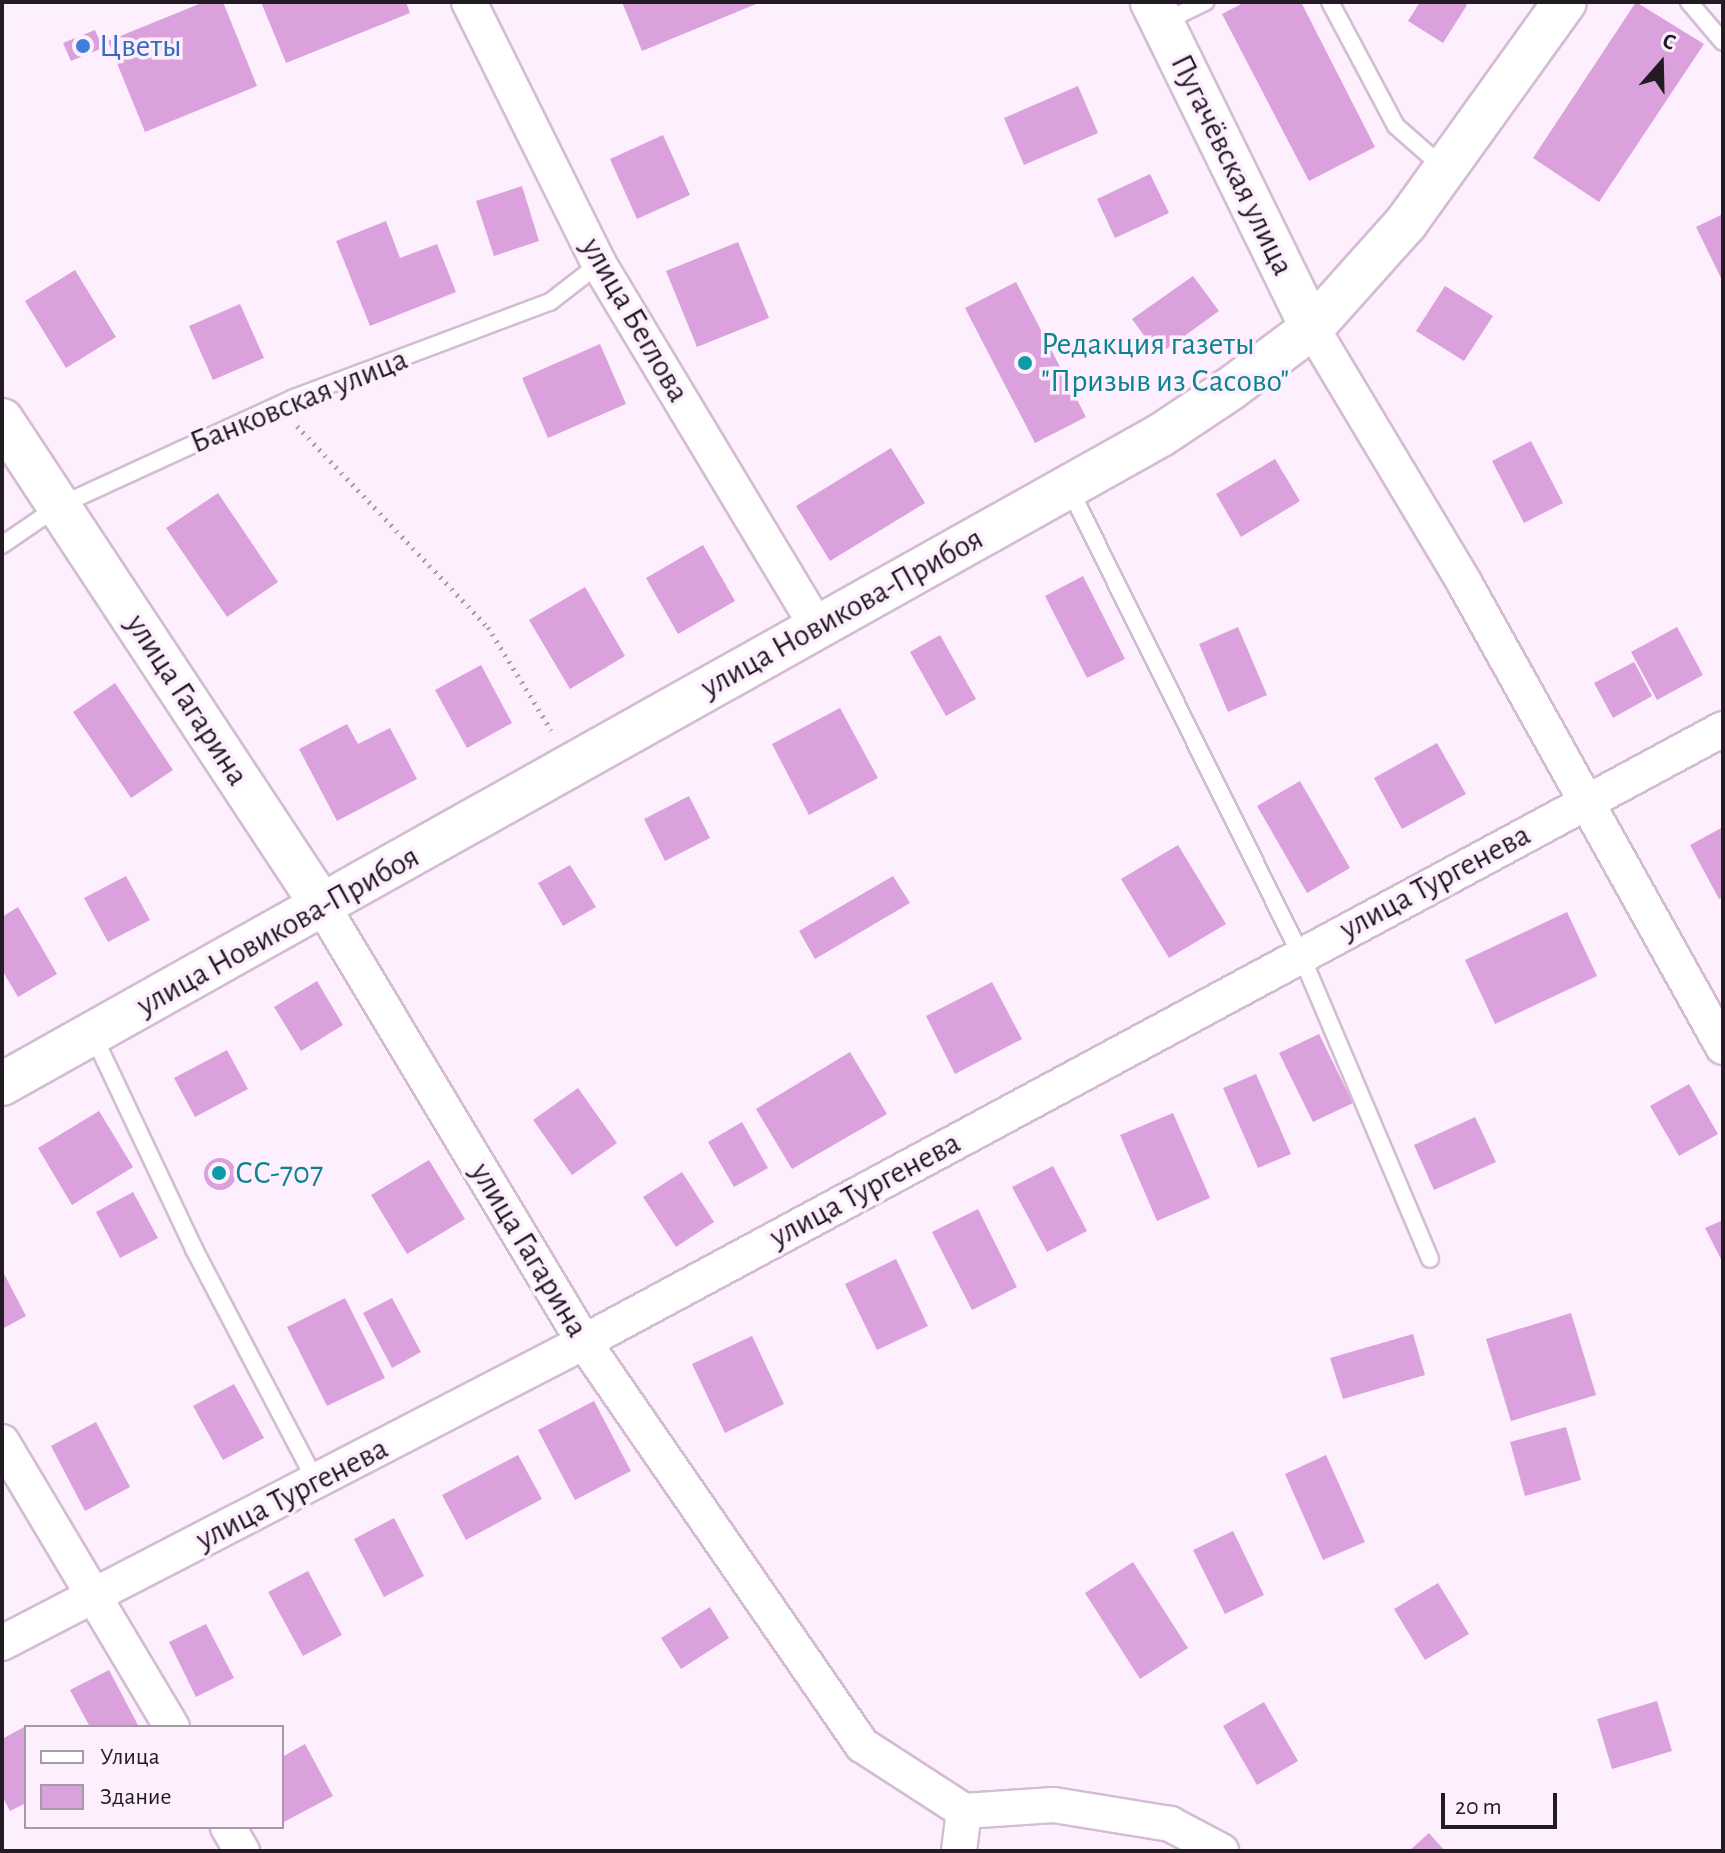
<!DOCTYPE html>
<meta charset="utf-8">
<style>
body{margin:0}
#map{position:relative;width:1725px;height:1853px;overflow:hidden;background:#feeffe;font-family:"Alegreya Sans",sans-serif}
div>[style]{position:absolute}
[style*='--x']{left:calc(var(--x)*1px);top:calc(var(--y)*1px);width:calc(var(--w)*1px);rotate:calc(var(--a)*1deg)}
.building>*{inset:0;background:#daa1dc}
.round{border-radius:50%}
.path>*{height:5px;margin-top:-2.5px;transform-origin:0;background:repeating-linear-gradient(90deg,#ab9fab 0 2px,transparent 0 8px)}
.roads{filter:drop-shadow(2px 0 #d4bcd5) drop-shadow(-2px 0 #d4bcd5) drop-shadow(0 2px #d4bcd5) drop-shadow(0 -2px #d4bcd5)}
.service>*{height:16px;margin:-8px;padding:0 8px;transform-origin:8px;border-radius:8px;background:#fff}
.minor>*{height:34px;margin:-17px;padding:0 17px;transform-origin:17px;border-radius:17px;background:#fff}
.tertiary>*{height:42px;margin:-21px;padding:0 21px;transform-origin:21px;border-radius:21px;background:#fff}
.dots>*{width:22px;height:22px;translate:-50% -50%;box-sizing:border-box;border:4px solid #feeffe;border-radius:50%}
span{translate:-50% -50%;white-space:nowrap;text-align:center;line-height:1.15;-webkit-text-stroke:7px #feeffe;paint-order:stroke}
.shop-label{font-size:32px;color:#366cbe}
.left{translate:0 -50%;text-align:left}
.street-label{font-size:32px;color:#231b24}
.culture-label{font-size:32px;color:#0d838f}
.frame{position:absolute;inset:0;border:4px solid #231b24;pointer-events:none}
.legend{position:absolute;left:24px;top:1725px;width:260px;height:104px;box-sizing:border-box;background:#feeffe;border:2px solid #a69aa7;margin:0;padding:10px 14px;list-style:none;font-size:24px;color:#231b24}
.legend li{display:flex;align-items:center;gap:16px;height:40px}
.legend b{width:40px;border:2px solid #a69aa7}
.north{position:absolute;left:1621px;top:24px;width:80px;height:80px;-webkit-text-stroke:6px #feeffe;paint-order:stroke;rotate:20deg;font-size:22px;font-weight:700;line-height:32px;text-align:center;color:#231b24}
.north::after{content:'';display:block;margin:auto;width:28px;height:36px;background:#231b24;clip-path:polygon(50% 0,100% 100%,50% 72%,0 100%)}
.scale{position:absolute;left:1441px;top:1793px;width:116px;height:36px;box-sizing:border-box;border:4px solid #231b24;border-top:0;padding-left:10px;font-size:24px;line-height:28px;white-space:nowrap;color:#231b24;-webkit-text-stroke:6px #feeffe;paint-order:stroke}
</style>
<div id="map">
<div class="building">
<i style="clip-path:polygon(204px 2px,223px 2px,257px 86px,145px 132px,108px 41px)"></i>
<i style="clip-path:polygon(261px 2px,406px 2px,410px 13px,286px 63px)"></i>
<i style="clip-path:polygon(622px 2px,761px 2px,642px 51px)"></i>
<i style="clip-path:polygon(1245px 2px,1301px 2px,1375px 147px,1309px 181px,1222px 14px)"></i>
<i style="clip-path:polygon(1420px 2px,1462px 2px,1467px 5px,1443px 43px,1408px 21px)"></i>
<i style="clip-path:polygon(1636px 2px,1704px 44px,1599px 202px,1533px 158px)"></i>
<i style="clip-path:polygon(95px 30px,103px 48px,71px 61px,63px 43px)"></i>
<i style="clip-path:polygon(1078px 86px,1098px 133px,1024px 165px,1004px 118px)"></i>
<i style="clip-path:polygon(663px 135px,690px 195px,637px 219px,610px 159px)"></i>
<i style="clip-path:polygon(1150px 174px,1169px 213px,1115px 238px,1097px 199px)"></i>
<i style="clip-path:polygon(522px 186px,539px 241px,494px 256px,476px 201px)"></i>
<i style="clip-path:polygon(1723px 214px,1723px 282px,1696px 227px)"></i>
<i style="clip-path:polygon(386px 221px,400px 258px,437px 244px,456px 292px,370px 326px,336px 241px)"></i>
<i style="clip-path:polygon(738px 242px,769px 318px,697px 347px,666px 271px)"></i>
<i style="clip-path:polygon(75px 270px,116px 337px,66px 368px,25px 301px)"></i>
<i style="clip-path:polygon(1193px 276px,1219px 311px,1158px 355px,1132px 319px)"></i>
<i style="clip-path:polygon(1016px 282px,1086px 417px,1035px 443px,965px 308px)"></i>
<i style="clip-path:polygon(1445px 286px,1493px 316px,1464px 361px,1416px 331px)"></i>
<i style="clip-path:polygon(240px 304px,264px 358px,213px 380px,189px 326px)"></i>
<i style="clip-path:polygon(600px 344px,626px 404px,548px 438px,522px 378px)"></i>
<i style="clip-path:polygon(1531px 441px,1563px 503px,1524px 523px,1492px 461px)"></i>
<i style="clip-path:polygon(891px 448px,925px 503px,830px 561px,796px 506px)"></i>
<i style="clip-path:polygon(1275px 459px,1300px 501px,1241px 537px,1216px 494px)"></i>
<i style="clip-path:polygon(218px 493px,278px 582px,227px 617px,166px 528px)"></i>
<i style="clip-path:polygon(703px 545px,735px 601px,678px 634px,646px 578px)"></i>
<i style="clip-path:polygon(1083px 576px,1125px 659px,1087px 678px,1045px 596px)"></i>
<i style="clip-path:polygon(585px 587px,625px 656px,570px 689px,529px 620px)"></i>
<i style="clip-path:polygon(1238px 627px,1267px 695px,1228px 712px,1199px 644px)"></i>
<i style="clip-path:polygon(1677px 627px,1703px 675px,1657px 700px,1631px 652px)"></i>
<i style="clip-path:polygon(940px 635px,976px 699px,946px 716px,910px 652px)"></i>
<i style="clip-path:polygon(1634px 662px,1652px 696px,1613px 718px,1594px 683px)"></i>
<i style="clip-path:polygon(481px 665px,512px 723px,467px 748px,435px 690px)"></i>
<i style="clip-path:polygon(115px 683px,173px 770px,131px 798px,73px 712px)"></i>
<i style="clip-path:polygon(840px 708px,878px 778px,809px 815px,772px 744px)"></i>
<i style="clip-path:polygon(347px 724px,358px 744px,390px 728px,417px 779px,337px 821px,299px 749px)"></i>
<i style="clip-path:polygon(1437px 743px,1466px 794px,1402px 829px,1374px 778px)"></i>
<i style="clip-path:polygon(1300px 781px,1350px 868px,1307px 893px,1257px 806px)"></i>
<i style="clip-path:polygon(689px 796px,710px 838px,665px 861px,644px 819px)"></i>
<i style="clip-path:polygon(1723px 827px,1723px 897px,1719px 899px,1690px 845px)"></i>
<i style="clip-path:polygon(1178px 845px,1226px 924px,1169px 958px,1121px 879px)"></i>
<i style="clip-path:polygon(570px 865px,596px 907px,563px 926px,538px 883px)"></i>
<i style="clip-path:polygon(126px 876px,150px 920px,108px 942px,84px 898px)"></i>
<i style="clip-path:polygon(893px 876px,910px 903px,815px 959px,799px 931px)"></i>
<i style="clip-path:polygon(18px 907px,57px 974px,18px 997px,2px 970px,2px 917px)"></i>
<i style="clip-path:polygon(1567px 912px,1597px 976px,1495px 1024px,1465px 960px)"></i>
<i style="clip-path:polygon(317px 981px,343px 1025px,301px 1051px,274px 1007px)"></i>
<i style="clip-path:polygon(992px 982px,1022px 1039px,955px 1074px,926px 1016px)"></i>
<i style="clip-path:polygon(1319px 1034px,1353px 1103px,1313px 1122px,1279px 1053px)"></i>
<i style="clip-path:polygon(227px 1050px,248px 1089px,195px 1117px,174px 1078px)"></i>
<i style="clip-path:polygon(850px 1052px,887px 1114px,792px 1169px,756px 1109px)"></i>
<i style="clip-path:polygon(1256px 1074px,1291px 1154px,1258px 1168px,1223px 1088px)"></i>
<i style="clip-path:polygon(1689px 1084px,1718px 1134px,1679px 1156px,1650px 1106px)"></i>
<i style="clip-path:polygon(578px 1088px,617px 1143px,572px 1175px,533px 1120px)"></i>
<i style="clip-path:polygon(99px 1111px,133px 1167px,72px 1205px,38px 1148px)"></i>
<i style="clip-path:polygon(1173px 1113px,1210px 1198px,1157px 1221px,1120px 1135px)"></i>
<i style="clip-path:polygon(1475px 1117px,1496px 1162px,1434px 1190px,1414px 1145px)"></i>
<i style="clip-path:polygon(742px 1122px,768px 1168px,734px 1187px,708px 1142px)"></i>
<i class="round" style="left:204px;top:1158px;width:32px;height:32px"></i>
<i style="clip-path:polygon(429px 1160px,465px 1219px,407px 1254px,371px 1195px)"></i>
<i style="clip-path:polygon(1053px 1166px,1087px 1231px,1047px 1252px,1012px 1187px)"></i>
<i style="clip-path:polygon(682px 1172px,714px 1222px,676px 1247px,643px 1197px)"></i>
<i style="clip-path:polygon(133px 1192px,158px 1238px,120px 1258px,96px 1212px)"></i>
<i style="clip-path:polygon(978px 1209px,1017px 1287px,972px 1310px,932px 1232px)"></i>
<i style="clip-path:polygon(1723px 1220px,1723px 1263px,1705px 1228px)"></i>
<i style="clip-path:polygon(896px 1259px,928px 1326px,877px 1350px,845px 1284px)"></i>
<i style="clip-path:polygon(2px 1270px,26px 1316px,2px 1329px)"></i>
<i style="clip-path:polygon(345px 1298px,385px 1378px,327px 1406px,287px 1327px)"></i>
<i style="clip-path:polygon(392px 1298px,421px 1352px,392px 1368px,363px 1313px)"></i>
<i style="clip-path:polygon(1571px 1313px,1596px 1395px,1511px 1421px,1486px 1339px)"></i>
<i style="clip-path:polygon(1413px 1334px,1425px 1375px,1343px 1399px,1330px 1358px)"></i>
<i style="clip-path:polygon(752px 1336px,784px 1404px,725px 1433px,692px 1364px)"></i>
<i style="clip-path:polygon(234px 1384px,264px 1438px,223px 1460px,193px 1406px)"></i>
<i style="clip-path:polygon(594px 1401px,631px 1471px,575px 1500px,538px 1430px)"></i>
<i style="clip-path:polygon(96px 1422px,130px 1487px,85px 1511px,51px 1446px)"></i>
<i style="clip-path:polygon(1566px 1427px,1581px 1480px,1525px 1496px,1510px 1442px)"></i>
<i style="clip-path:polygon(518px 1455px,542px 1499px,466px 1540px,442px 1495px)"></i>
<i style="clip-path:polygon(1326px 1455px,1365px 1542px,1323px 1560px,1285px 1474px)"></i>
<i style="clip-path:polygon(394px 1518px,424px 1576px,384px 1597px,354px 1539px)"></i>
<i style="clip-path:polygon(1233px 1531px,1264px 1595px,1225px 1614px,1193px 1550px)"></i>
<i style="clip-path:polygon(1133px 1562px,1188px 1648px,1140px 1679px,1085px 1593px)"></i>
<i style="clip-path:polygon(308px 1571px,342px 1635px,303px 1656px,268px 1592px)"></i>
<i style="clip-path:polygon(1438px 1583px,1469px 1634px,1425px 1660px,1394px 1609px)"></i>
<i style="clip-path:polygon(710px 1607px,729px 1638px,681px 1669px,661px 1638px)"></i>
<i style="clip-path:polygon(206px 1624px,234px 1678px,196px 1697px,169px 1642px)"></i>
<i style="clip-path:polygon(109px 1670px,139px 1727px,90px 1727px,70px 1690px)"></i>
<i style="clip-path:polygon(1657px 1701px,1672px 1751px,1612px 1769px,1597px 1719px)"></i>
<i style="clip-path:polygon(1264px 1702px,1298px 1761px,1257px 1785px,1223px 1726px)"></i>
<i style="clip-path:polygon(26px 1726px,26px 1803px,10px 1811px,2px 1796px,2px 1739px)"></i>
<i style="clip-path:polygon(305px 1744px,333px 1796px,282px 1823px,282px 1757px)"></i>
<i style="clip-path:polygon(1429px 1833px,1445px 1851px,1409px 1851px)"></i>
</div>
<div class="path">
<i style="--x:297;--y:426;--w:277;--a:46.5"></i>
<i style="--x:488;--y:627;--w:121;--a:58.5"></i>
</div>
<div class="roads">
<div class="service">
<i style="--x:1330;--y:2;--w:140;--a:62"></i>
<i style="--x:1396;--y:126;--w:67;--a:41.3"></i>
<i style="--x:1689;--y:2;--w:52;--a:49.6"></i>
<i style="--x:1164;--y:22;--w:46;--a:-26"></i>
<i style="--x:1069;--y:488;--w:521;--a:63.58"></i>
<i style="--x:1301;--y:955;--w:330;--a:67"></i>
<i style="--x:2;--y:545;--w:69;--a:-34.4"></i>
<i style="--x:59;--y:506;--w:259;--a:-24.7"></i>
<i style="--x:294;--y:398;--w:273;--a:-20.6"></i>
<i style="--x:550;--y:302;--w:62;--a:-37.8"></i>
<i style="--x:93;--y:1035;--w:237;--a:64.7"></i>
<i style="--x:194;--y:1249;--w:262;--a:62.3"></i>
</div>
<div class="minor">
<i style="--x:469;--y:2;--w:292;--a:63.6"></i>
<i style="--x:599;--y:264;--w:425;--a:59"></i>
<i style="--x:1312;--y:328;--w:298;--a:59.1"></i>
<i style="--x:1465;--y:584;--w:530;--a:60.87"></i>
<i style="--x:323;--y:907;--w:507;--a:59.04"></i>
<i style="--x:584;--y:1342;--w:490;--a:55.4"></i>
<i style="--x:862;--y:1745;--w:121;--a:32.9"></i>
<i style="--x:964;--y:1811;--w:90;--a:-3.8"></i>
<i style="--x:1054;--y:1805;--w:118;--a:9.3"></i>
<i style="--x:1170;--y:1824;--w:58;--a:27.9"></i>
<i style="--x:2;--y:1442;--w:332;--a:59.2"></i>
<i style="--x:2;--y:1643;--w:655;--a:-27.35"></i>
<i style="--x:584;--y:1342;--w:1293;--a:-28.29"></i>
<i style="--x:228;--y:1827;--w:28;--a:60"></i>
<i style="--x:959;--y:1851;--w:40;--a:-82.9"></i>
</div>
<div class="tertiary">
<i style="--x:1152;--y:2;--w:363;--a:63.9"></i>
<i style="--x:2;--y:420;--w:583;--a:56.61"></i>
<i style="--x:2;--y:1084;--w:1328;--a:-29.25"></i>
<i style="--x:1161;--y:435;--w:83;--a:-33.7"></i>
<i style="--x:1230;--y:389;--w:102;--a:-36.6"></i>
<i style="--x:1312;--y:328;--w:141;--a:-48.2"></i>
<i style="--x:1406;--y:223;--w:272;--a:-54.3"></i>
</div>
</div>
<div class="dots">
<i style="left:83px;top:46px;background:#3f7fe0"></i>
<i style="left:1025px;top:363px;background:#0f9aa8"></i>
<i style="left:219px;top:1173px;background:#0f9aa8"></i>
</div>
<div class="shop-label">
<span class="left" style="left:99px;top:46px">Цветы</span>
</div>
<div class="street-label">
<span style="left:1232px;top:165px;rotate:64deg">Пугачёвская улица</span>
<span style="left:635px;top:320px;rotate:60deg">улица Беглова</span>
<span style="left:299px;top:401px;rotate:-22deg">Банковская улица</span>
<span style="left:842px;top:613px;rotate:-29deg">улица Новикова-Прибоя</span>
<span style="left:187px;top:700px;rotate:57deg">улица Гагарина</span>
<span style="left:1435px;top:882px;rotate:-28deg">улица Тургенева</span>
<span style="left:278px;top:931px;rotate:-29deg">улица Новикова-Прибоя</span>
<span style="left:865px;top:1190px;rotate:-28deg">улица Тургенева</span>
<span style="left:529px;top:1250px;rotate:59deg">улица Гагарина</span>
<span style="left:292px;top:1494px;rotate:-27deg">улица Тургенева</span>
</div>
<div class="culture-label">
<span class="left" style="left:1041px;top:363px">Редакция газеты<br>"Призыв из Сасово"</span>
<span class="left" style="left:235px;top:1173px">СС-707</span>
</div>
<div class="frame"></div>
<ul class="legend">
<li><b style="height:10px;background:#fff"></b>Улица</li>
<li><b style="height:22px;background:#daa1dc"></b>Здание</li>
</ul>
<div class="north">С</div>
<div class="scale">20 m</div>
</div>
